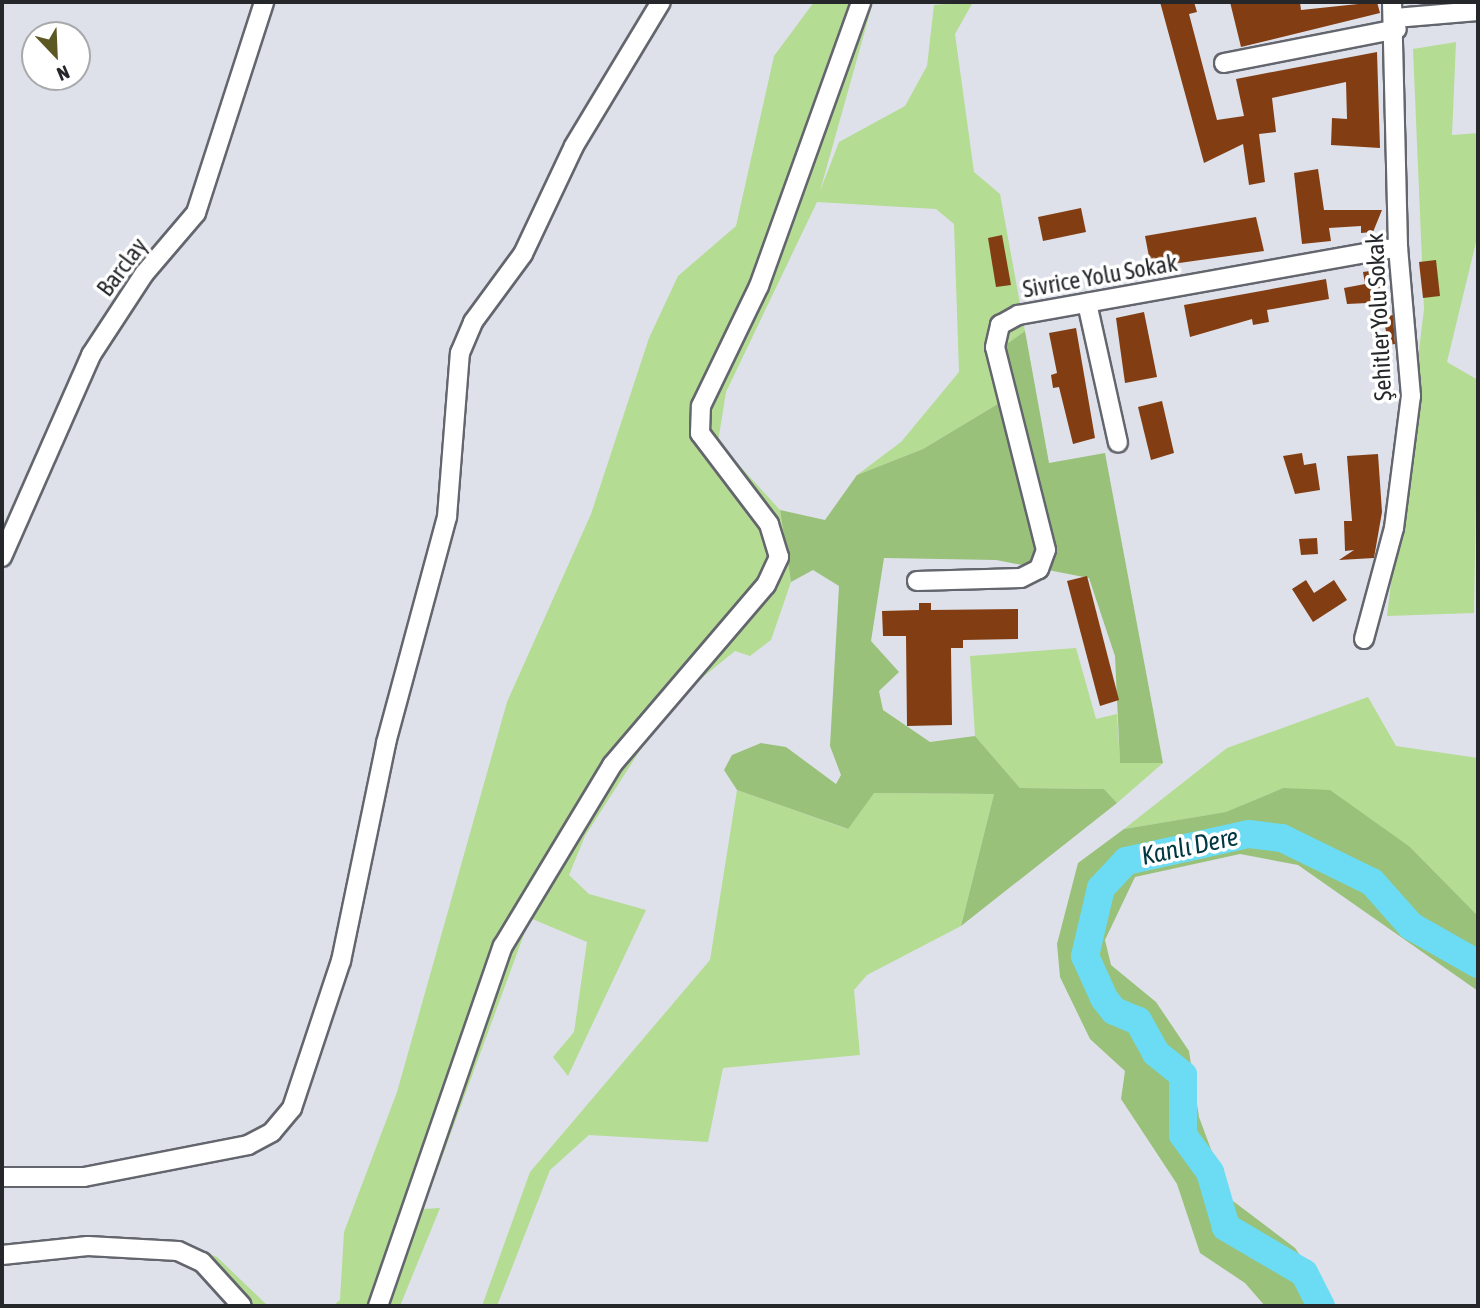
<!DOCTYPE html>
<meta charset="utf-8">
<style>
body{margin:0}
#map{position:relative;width:1480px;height:1308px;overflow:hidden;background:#dee1ea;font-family:"Asap Condensed",sans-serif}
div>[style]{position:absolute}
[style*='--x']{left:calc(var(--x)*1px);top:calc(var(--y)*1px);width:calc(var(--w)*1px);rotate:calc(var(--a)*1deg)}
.green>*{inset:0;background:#b4dc93}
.forest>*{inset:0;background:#99c179}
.river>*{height:28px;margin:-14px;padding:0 14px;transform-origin:14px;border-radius:14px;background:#6bdcf4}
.building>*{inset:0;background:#823e12}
.roads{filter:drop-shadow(2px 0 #64666e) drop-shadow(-2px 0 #64666e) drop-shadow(0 2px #64666e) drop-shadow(0 -2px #64666e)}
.minor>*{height:18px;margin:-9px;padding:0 9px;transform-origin:9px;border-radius:9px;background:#fff}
span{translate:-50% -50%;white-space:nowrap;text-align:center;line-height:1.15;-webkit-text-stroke:7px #fff;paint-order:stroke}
.street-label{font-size:24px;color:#26272b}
.water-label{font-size:26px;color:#003842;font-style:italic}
.frame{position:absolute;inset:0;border:4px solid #26272b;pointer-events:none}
.north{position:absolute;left:21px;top:21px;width:70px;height:70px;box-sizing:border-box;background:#fff;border:2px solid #a8a9aa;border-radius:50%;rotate:157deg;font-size:19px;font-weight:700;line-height:28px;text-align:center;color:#26272b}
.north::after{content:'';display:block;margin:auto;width:24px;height:32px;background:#5c5824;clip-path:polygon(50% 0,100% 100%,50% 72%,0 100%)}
</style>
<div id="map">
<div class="green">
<i style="clip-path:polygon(814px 2px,873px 2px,820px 191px,839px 142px,905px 106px,927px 66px,934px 5px,973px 2px,955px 34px,974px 172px,1000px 194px,1025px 331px,1004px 346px,1001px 402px,923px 449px,857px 475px,901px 442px,959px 372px,954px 224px,936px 209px,817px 202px,726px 392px,718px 442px,780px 510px,791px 582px,771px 640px,750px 656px,735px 651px,698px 681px,646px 741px,585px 836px,569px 875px,589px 894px,646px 910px,568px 1076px,553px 1057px,574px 1032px,587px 942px,530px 918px,423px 1209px,440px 1208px,400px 1306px,333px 1306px,340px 1300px,344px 1232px,397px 1092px,507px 702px,591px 514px,649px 338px,678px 276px,736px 226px,774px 56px)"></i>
<i style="clip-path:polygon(1456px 42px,1452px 135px,1478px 133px,1478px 234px,1447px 362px,1478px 380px,1474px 613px,1387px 616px,1424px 309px,1413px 49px)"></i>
<i style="clip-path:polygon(1076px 648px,1096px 719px,1117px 714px,1120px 763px,1163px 763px,1117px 803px,1104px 789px,1020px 788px,975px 736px,970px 656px)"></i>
<i style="clip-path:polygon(1368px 697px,1396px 746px,1478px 758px,1478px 916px,1410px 847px,1283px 788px,1227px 812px,1124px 829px,1227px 748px)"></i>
<i style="clip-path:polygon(737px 790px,847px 829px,873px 793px,994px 794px,961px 926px,867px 975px,854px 990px,860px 1055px,723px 1068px,708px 1142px,589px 1135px,550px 1170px,497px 1306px,482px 1306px,530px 1172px,710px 960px)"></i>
<i style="clip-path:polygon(192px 1247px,217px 1257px,268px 1306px,227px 1306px)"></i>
</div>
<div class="forest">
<i style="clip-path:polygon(1025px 331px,1049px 463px,1105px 453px,1163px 763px,1120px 763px,1115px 656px,1089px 578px,996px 560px,884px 558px,871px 641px,899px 672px,879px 691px,883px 710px,930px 742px,975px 736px,1020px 788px,1104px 789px,1117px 803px,961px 926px,994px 794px,874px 793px,848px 829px,737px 790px,724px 770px,732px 755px,761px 743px,786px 747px,836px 784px,841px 775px,830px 746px,839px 586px,813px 570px,791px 582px,780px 510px,825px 520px,857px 475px,923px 449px,1001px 402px,1004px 346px)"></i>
<i style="clip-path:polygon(1283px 788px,1330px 790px,1410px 847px,1478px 916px,1478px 991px,1298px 865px,1240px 854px,1135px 877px,1105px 940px,1111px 965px,1156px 1002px,1189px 1051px,1199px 1117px,1229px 1198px,1295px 1248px,1335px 1306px,1265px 1306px,1245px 1283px,1200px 1253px,1177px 1184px,1121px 1099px,1125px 1071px,1090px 1039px,1060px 977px,1057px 944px,1078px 863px,1124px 829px,1226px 812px)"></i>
</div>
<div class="river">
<i style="--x:1321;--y:1306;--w:37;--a:-117"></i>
<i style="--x:1304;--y:1273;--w:91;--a:-149.5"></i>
<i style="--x:1226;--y:1227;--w:57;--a:-106.2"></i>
<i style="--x:1210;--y:1172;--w:46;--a:-126.1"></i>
<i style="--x:1183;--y:1135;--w:60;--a:-90"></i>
<i style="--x:1183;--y:1075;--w:35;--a:-141"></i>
<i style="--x:1156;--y:1053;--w:37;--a:-119"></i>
<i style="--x:1138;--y:1021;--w:26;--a:-157"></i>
<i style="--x:1114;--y:1011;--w:16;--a:-128"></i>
<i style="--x:1104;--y:998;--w:46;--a:-114.3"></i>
<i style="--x:1085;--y:956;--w:70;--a:-76.8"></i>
<i style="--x:1101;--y:888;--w:37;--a:-47"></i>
<i style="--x:1126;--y:861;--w:126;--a:-12.4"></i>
<i style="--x:1249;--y:834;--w:33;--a:7"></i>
<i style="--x:1282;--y:838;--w:100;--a:26.1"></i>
<i style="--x:1372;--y:882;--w:59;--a:48.4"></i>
<i style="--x:1411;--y:926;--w:77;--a:29.6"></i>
</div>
<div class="building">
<i style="clip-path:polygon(1160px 2px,1194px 2px,1197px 12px,1189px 14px,1217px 120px,1244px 116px,1236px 79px,1377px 52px,1380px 148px,1331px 145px,1332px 118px,1347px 119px,1346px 82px,1272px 98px,1276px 132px,1259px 134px,1265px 182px,1249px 185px,1243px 144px,1204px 163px)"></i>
<i style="clip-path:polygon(1230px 2px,1300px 2px,1301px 10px,1377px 2px,1380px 13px,1241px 47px)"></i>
<i style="clip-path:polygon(1318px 169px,1324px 210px,1382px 210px,1373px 232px,1361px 233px,1361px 226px,1329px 228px,1331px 241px,1302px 244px,1294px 173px)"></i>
<i style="clip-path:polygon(1081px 208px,1086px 232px,1043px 241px,1038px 217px)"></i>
<i style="clip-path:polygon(1256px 217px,1264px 251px,1151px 267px,1145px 236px)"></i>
<i style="clip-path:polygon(1002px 235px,1011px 285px,996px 287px,988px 238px)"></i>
<i style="clip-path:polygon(1436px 260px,1440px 296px,1423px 298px,1419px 262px)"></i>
<i style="clip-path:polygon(1383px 269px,1388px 302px,1347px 304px,1344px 288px,1365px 284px,1363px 272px)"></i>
<i style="clip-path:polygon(1326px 279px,1329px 299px,1267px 310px,1269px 322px,1253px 325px,1252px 319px,1190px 337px,1184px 305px)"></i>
<i style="clip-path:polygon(1144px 312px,1157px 377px,1125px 383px,1116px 318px)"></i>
<i style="clip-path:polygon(1393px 315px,1395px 344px,1389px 345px,1383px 317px)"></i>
<i style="clip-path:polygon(1076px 328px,1095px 438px,1073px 444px,1059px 387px,1053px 388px,1051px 375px,1057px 373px,1049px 333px)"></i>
<i style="clip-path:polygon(1162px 401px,1174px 453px,1151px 460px,1138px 407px)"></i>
<i style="clip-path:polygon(1302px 453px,1304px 465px,1316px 463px,1320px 490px,1295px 494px,1283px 456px)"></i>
<i style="clip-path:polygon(1378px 454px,1382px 512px,1374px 558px,1339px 560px,1354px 550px,1345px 551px,1344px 521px,1352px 521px,1347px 456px)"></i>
<i style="clip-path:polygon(1317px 538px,1318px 554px,1301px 555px,1299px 539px)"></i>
<i style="clip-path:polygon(1087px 576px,1119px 700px,1100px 706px,1067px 581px)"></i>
<i style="clip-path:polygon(1306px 580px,1314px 593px,1334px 580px,1347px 600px,1313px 622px,1292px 589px)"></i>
<i style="clip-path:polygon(919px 603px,931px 603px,931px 610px,1018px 609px,1018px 639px,963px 640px,963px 648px,951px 648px,952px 725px,907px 726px,906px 636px,883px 636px,882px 611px,919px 610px)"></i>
</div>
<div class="roads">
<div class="minor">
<i style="--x:1395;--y:18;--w:83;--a:-4.8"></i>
<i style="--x:1224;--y:63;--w:176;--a:-11.1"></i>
<i style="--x:1087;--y:303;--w:143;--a:77.5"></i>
<i style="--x:2;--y:557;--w:221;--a:-66.2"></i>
<i style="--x:91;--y:355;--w:97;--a:-56.8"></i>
<i style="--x:144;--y:274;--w:80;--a:-49.6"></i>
<i style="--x:196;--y:213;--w:222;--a:-72.1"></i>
<i style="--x:917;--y:581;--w:104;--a:-1.7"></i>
<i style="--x:1021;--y:578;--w:20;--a:-27"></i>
<i style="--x:1039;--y:569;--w:20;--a:-70"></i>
<i style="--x:1046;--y:550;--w:209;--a:-104.1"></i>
<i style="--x:995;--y:347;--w:23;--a:-77"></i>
<i style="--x:1000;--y:325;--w:21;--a:-29"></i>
<i style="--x:1018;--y:315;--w:386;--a:-10.1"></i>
<i style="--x:1364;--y:639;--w:115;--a:-74.9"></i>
<i style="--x:1394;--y:528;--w:133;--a:-82.7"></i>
<i style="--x:1411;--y:396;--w:150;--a:-95"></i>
<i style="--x:1398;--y:247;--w:245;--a:-91.4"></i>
<i style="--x:2;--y:1177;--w:82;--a:0"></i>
<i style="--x:84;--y:1177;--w:167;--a:-11"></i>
<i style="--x:248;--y:1145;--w:27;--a:-28"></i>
<i style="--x:272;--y:1132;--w:31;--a:-50"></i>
<i style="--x:292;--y:1108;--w:155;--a:-71.6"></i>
<i style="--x:341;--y:961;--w:223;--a:-78.3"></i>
<i style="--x:386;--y:743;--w:234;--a:-74.9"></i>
<i style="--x:447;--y:517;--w:165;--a:-85.5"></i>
<i style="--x:460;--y:353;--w:34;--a:-67"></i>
<i style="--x:473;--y:322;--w:84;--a:-53.7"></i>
<i style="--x:523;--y:254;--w:119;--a:-64.7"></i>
<i style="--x:574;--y:146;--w:168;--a:-58.9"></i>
<i style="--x:2;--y:1255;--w:86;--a:-6"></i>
<i style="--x:88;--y:1246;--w:90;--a:3.2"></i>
<i style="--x:178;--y:1251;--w:26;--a:25"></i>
<i style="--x:202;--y:1262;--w:59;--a:47.7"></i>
<i style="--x:378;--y:1306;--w:381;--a:-70.9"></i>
<i style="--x:503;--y:946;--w:211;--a:-58.9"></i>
<i style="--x:612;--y:765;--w:237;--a:-49.5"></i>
<i style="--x:766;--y:585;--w:31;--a:-65"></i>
<i style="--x:779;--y:557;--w:34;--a:-107"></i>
<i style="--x:769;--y:524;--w:114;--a:-127.2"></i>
<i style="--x:700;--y:433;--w:27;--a:-88"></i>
<i style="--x:701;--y:406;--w:133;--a:-64.2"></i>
<i style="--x:759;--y:286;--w:302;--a:-70.2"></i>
</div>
</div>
<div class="street-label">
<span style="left:122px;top:267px;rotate:-53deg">Barclay</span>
<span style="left:1100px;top:276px;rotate:-10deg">Sivrice Yolu Sokak</span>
<span style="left:1379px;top:317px;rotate:-93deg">Şehitler Yolu Sokak</span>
</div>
<div class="water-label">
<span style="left:1190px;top:847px;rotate:-12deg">Kanlı Dere</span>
</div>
<div class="frame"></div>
<div class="north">N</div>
</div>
